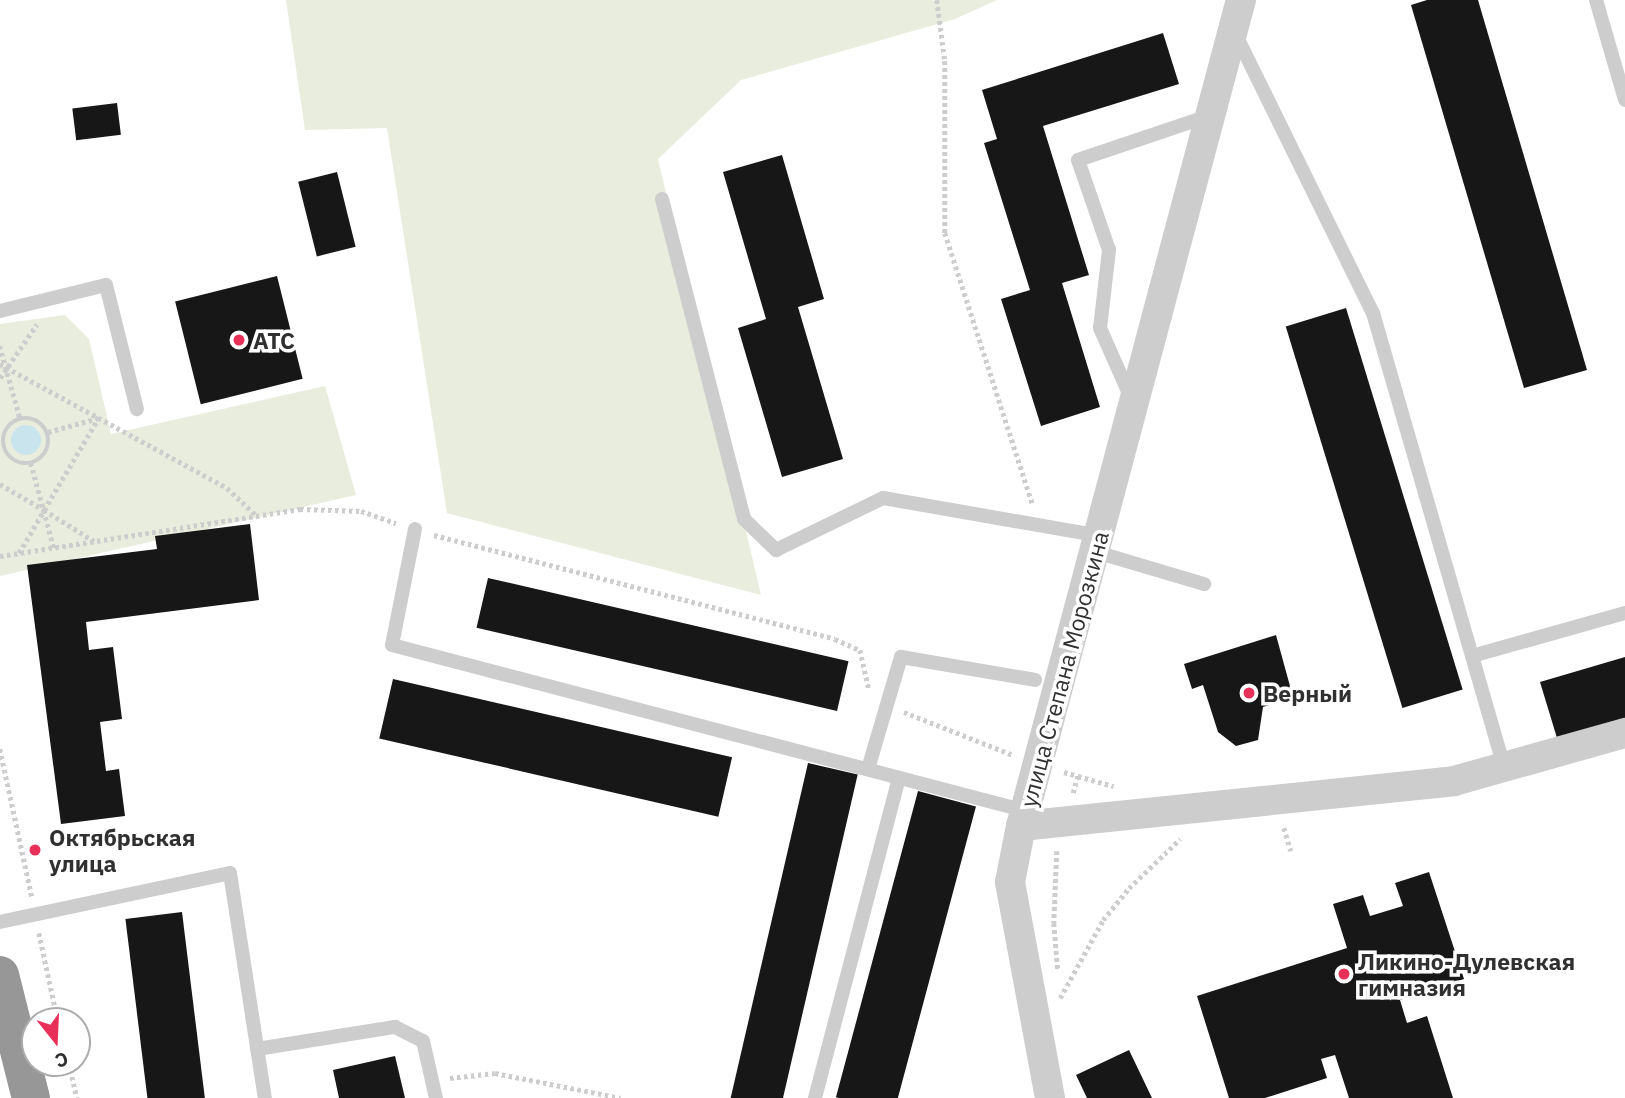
<!DOCTYPE html>
<html>
<head>
<meta charset="utf-8">
<style>
	body { margin:0 }
	#map { position:relative; width:1625px; height:1098px; overflow:hidden; background:#fff; font-family:"IBM Plex Sans",sans-serif }
	div>[style] { position:absolute }
	.green>* { inset:0; background:#e8eddd }
	.water>* { inset:0; background:#cae4ed }
	.round { border-radius:50% }
	.building>* { inset:0; background:#171717; transform-origin:0 0 }
	.path>* { height:4.5px; margin-top:-2.25px; transform-origin:0; background:repeating-linear-gradient(90deg,#cdcdcd 0 3.5px,transparent 0 7px) }
	.path>.ring { margin:-2.25px; padding:0; box-sizing:content-box; background:none; border:4.5px solid #cdcdcd; border-radius:50% }
	.lane>* { height:14px; margin:-7px; padding:0 7px; transform-origin:7px; border-radius:7px; background:#cdcdcd }
	.street>* { height:30px; margin:-15px; padding:0 15px; transform-origin:15px; border-radius:15px; background:#cdcdcd }
	.highway>* { height:38px; margin:-19px; padding:0 19px; transform-origin:19px; border-radius:19px; background:#979797 }
	.dots>* { width:19px; height:19px; translate:-50% -50%; box-sizing:border-box; border:4px solid #fff; border-radius:50% }
	span { translate:-50% -50%; white-space:nowrap; text-align:center; line-height:1.15; -webkit-text-stroke:7px #fff; paint-order:stroke }
	.poi-label { font-size:23px; color:#303030; font-weight:700 }
	.left { translate:0 -50%; text-align:left }
	.street-label { font-size:23px; color:#303030 }
	.north { position:absolute; left:21px; top:1007px; width:70px; height:70px; box-sizing:border-box; background:#fff; border:2px solid #acacac; border-radius:50%; rotate:162deg; font-size:19px; font-weight:700; line-height:28px; text-align:center; color:#303030 }
	.north::after { content:''; display:block; margin:auto; width:24px; height:32px; background:#e83059; clip-path:polygon(50% 0,100% 100%,50% 72%,0 100%) }
</style>
</head>
<body>
<div id="map">
	<div class="green">
		<div style="clip-path:polygon(286px 0,997px 0,955px 19px,741px 80px,658px 159px,761px 595px,447px 513px,387px 128px,305px 130px)"></div>
		<div style="clip-path:polygon(65px 315px,89px 339px,111px 434px,325px 386px,356px 495px,0 576px,0 324px)"></div>
	</div>
	<div class="water">
		<div class="round" style="left:11px;top:425px;width:30px;height:30px"></div>
	</div>
	<div class="building">
		<div style="clip-path:polygon(1427px 0,1478px 0,1587px 370px,1524px 388px,1411px 5px)"></div>
		<div style="clip-path:polygon(1163px 33px,1179px 84px,1043px 126px,1089px 275px,1062px 283px,1100px 407px,1041px 426px,1001px 299px,1030px 290px,984px 143px,997px 139px,982px 90px)"></div>
		<div style="left:117px;top:103px;width:32px;height:45px;rotate:83deg"></div>
		<div style="clip-path:polygon(782px 155px,824px 299px,798px 307px,843px 459px,782px 477px,738px 328px,766px 319px,723px 172px)"></div>
		<div style="left:337px;top:172px;width:77px;height:40px;rotate:76deg"></div>
		<div style="left:277px;top:276px;width:106px;height:105px;rotate:76deg"></div>
		<div style="left:1346px;top:308px;width:399px;height:63px;rotate:73deg"></div>
		<div style="clip-path:polygon(250px 524px,259px 600px,86px 622px,89px 650px,113px 647px,122px 719px,100px 722px,106px 771px,119px 769px,125px 816px,61px 824px,27px 565px,157px 549px,155px 536px)"></div>
		<div style="left:488px;top:578px;width:370px;height:51px;rotate:13deg"></div>
		<div style="clip-path:polygon(1276px 635px,1293px 697px,1263px 707px,1258px 740px,1236px 746px,1218px 732px,1203px 685px,1192px 689px,1184px 664px)"></div>
		<div style="clip-path:polygon(1625px 657px,1625px 718px,1557px 738px,1540px 682px)"></div>
		<div style="left:393px;top:679px;width:348px;height:61px;rotate:13deg"></div>
		<div style="left:808px;top:763px;width:51px;height:345px;rotate:13deg"></div>
		<div style="left:918px;top:791px;width:60px;height:317px;rotate:15deg"></div>
		<div style="clip-path:polygon(1429px 872px,1464px 979px,1400px 1000px,1407px 1023px,1427px 1016px,1453px 1098px,1349px 1098px,1335px 1055px,1321px 1059px,1327px 1078px,1265px 1098px,1229px 1098px,1197px 996px,1347px 948px,1333px 904px,1363px 895px,1370px 916px,1403px 906px,1395px 883px)"></div>
		<div style="left:182px;top:912px;width:188px;height:57px;rotate:83deg"></div>
		<div style="clip-path:polygon(1129px 1050px,1152px 1098px,1087px 1098px,1076px 1075px)"></div>
		<div style="clip-path:polygon(395px 1056px,405px 1098px,339px 1098px,333px 1070px)"></div>
	</div>
	<div class="path">
		<div style="left:937px;top:0;width:62px;rotate:82.5deg"></div>
		<div style="left:945px;top:61px;width:172px;rotate:90deg"></div>
		<div style="left:945px;top:233px;width:284px;rotate:72.1deg"></div>
		<div style="left:0;top:346px;width:75px;rotate:74.5deg"></div>
		<div style="left:0;top:364px;width:259px;rotate:28.6deg"></div>
		<div style="left:227px;top:488px;width:41px;rotate:43deg"></div>
		<div style="left:0;top:378px;width:65px;rotate:-55.6deg"></div>
		<div class="ring" style="left:3px;top:418px;width:41.5px;height:41.5px"></div>
		<div style="left:48px;top:432px;width:52px;rotate:-15.6deg"></div>
		<div style="left:31px;top:463px;width:88px;rotate:74.9deg"></div>
		<div style="left:0;top:484px;width:51px;rotate:30.6deg"></div>
		<div style="left:44px;top:510px;width:108px;rotate:-59.4deg"></div>
		<div style="left:434px;top:535px;width:414px;rotate:14.5deg"></div>
		<div style="left:835px;top:639px;width:27px;rotate:24deg"></div>
		<div style="left:860px;top:650px;width:40px;rotate:77deg"></div>
		<div style="left:19px;top:553px;width:50px;rotate:-59.8deg"></div>
		<div style="left:44px;top:510px;width:59px;rotate:31.8deg"></div>
		<div style="left:0;top:556px;width:304px;rotate:-8.9deg"></div>
		<div style="left:300px;top:509px;width:61px;rotate:1.9deg"></div>
		<div style="left:361px;top:511px;width:37px;rotate:19deg"></div>
		<div style="left:904px;top:712px;width:117px;rotate:21.5deg"></div>
		<div style="left:0;top:749px;width:151px;rotate:77.8deg"></div>
		<div style="left:1064px;top:772px;width:15px;rotate:16deg"></div>
		<div style="left:1078px;top:776px;width:20px;rotate:105deg"></div>
		<div style="left:1078px;top:776px;width:37px;rotate:16deg"></div>
		<div style="left:1284px;top:828px;width:24px;rotate:73deg"></div>
		<div style="left:1057px;top:851px;width:72px;rotate:92.4deg"></div>
		<div style="left:1054px;top:923px;width:48px;rotate:85.2deg"></div>
		<div style="left:39px;top:933px;width:90px;rotate:77.8deg"></div>
		<div style="left:1060px;top:998px;width:89px;rotate:-61.1deg"></div>
		<div style="left:1103px;top:920px;width:41px;rotate:-50.9deg"></div>
		<div style="left:1129px;top:888px;width:71px;rotate:-43.9deg"></div>
		<div style="left:69px;top:1063px;width:36px;rotate:77deg"></div>
		<div style="left:450px;top:1078px;width:45px;rotate:-6.3deg"></div>
		<div style="left:495px;top:1073px;width:128px;rotate:11.2deg"></div>
	</div>
	<div class="lane">
		<div style="left:1596px;top:0;width:104px;rotate:73.8deg"></div>
		<div style="left:1235px;top:33px;width:312px;rotate:63.8deg"></div>
		<div style="left:1373px;top:313px;width:473px;rotate:73.9deg"></div>
		<div style="left:662px;top:199px;width:330px;rotate:75.6deg"></div>
		<div style="left:744px;top:519px;width:45px;rotate:44.1deg"></div>
		<div style="left:776px;top:550px;width:119px;rotate:-25.9deg"></div>
		<div style="left:883px;top:498px;width:220px;rotate:9.9deg"></div>
		<div style="left:0;top:311px;width:109px;rotate:-13.8deg"></div>
		<div style="left:106px;top:285px;width:128px;rotate:76deg"></div>
		<div style="left:1131px;top:398px;width:77px;rotate:-113.9deg"></div>
		<div style="left:1100px;top:328px;width:79px;rotate:-83.4deg"></div>
		<div style="left:1109px;top:250px;width:95px;rotate:-109deg"></div>
		<div style="left:1078px;top:160px;width:138px;rotate:-18.6deg"></div>
		<div style="left:415px;top:529px;width:118px;rotate:101.2deg"></div>
		<div style="left:392px;top:645px;width:655px;rotate:14.67deg"></div>
		<div style="left:1096px;top:552px;width:113px;rotate:16.5deg"></div>
		<div style="left:1472px;top:656px;width:159px;rotate:-15.7deg"></div>
		<div style="left:868px;top:769px;width:117px;rotate:-73.6deg"></div>
		<div style="left:901px;top:657px;width:136px;rotate:9.7deg"></div>
		<div style="left:0;top:922px;width:235px;rotate:-12deg"></div>
		<div style="left:230px;top:873px;width:228px;rotate:81.2deg"></div>
		<div style="left:257px;top:1049px;width:140px;rotate:-9.1deg"></div>
		<div style="left:395px;top:1027px;width:31px;rotate:27deg"></div>
		<div style="left:423px;top:1041px;width:58px;rotate:77.2deg"></div>
		<div style="left:815px;top:1098px;width:331px;rotate:-75.3deg"></div>
	</div>
	<div class="street">
		<div style="left:1021px;top:826px;width:435px;rotate:-5.9deg"></div>
		<div style="left:1454px;top:781px;width:178px;rotate:-15.7deg"></div>
		<div style="left:1050px;top:1098px;width:220px;rotate:-100.5deg"></div>
		<div style="left:1010px;top:882px;width:57px;rotate:-78.9deg"></div>
		<div style="left:1021px;top:826px;width:855px;rotate:-75.09deg"></div>
	</div>
	<div class="highway">
		<div style="left:0;top:975px;width:127px;rotate:75.9deg"></div>
	</div>
	<div class="dots">
		<div style="left:239px;top:340px;background:#e83059"></div>
		<div style="left:1249px;top:693px;background:#e83059"></div>
		<div style="left:35px;top:850px;background:#e83059"></div>
		<div style="left:1344px;top:974px;background:#e83059"></div>
	</div>
	<div class="poi-label">
		<span class="left" style="left:253px;top:340px">АТС</span>
		<span class="left" style="left:1263px;top:693px">Верный</span>
		<span class="left" style="left:49px;top:850px">Октябрьская<br>улица</span>
		<span class="left" style="left:1358px;top:974px">Ликино-Дулевская<br>гимназия</span>
	</div>
	<div class="street-label">
		<span style="left:1064px;top:669px;rotate:-75deg">улица Степана Морозкина</span>
	</div>
	<div class="north">С</div>
</div>
</body>
</html>
